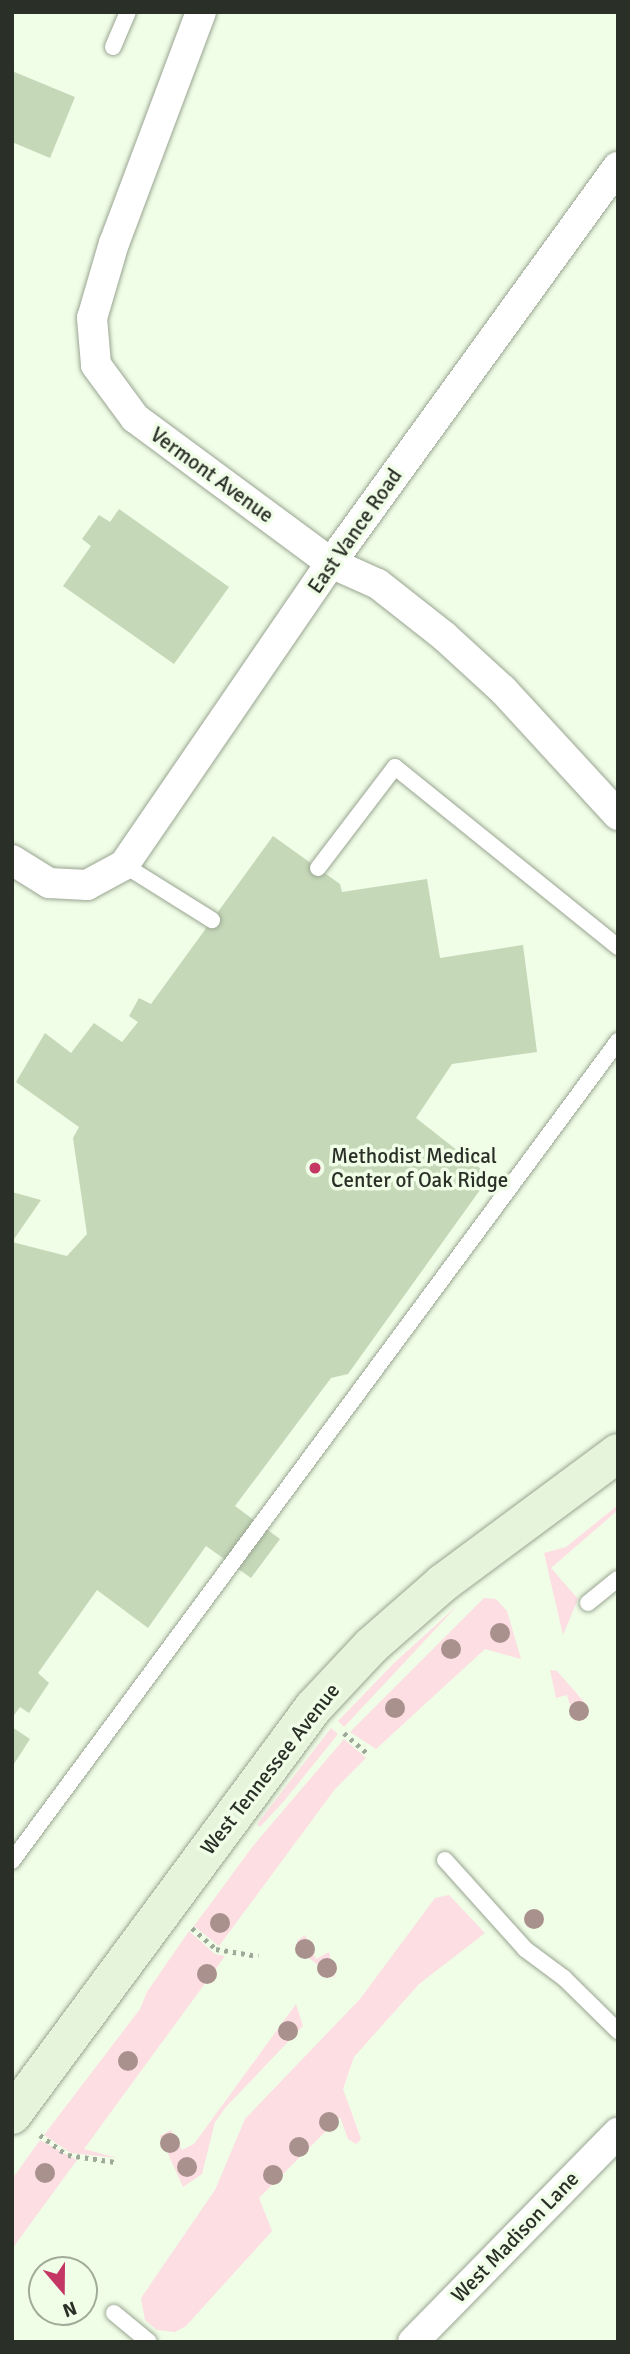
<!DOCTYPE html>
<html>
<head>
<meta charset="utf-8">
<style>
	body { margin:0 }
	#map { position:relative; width:630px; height:2354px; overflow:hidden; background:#f0fde7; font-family:Signika,sans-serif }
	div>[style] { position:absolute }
	.green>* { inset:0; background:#fddee3 }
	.building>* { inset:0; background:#c5d8b8 }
	.path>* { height:4.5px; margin-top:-2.25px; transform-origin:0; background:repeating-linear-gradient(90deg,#9fa999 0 3.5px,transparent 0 8.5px) }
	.roads { filter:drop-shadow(0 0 2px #99a591) drop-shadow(0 0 2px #99a591) }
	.lane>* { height:16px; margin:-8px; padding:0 8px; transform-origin:8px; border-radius:8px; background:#fff }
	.street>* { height:30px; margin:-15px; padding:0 15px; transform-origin:15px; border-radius:15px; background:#fff }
	.secondary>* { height:38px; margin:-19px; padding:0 19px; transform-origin:19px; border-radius:19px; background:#e6f4dc }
	.trees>* { width:20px; height:20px; margin:-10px; border-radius:50%; background:#a9918e }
	.dots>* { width:19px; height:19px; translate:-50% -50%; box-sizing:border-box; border:4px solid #f0fde7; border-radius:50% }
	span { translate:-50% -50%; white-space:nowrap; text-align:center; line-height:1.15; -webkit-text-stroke:7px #f0fde7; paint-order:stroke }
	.street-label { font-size:21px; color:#2a2f27 }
	.poi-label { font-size:21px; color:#2a2f27 }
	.left { translate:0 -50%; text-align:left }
	.frame { position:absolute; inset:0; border:14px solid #2a2f27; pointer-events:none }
	.north { position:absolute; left:28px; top:2256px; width:70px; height:70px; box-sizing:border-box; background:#f0fde7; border:2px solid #a1ab9a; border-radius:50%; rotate:160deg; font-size:19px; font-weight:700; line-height:28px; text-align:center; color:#2a2f27 }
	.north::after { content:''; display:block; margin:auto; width:24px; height:32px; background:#c43664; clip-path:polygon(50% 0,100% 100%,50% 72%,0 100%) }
</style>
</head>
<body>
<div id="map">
	<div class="green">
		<div style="clip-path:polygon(618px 1505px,618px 1510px,551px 1568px,578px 1599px,563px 1635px,544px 1553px,566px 1547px)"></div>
		<div style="clip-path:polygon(484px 1598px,496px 1599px,507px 1611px,521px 1659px,485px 1649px,376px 1749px,350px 1732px)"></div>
		<div style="clip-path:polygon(458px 1605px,344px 1727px,338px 1721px,394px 1663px)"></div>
		<div style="clip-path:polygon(550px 1670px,557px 1671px,585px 1703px,584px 1718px,574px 1719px,567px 1695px,556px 1698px)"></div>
		<div style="clip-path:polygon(331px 1728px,338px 1734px,284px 1801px,260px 1827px,257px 1824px)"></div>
		<div style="clip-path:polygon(344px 1739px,366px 1758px,335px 1789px,219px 1946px,194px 1926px,253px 1846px)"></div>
		<div style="clip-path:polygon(449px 1895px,485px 1933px,419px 1984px,354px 2057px,343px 2089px,361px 2139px,356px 2144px,348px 2139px,340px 2117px,259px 2198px,272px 2231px,186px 2326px,175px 2332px,157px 2330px,145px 2320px,141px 2298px,215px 2190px,245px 2119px,360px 1999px,435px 1898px)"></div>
		<div style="clip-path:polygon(189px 1931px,215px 1954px,225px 1956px,84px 2149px,117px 2158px,71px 2153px,44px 2135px,140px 2009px,147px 1992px)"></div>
		<div style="clip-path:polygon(305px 1935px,316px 1959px,329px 1952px,335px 1978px,297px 1949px,297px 1941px)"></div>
		<div style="clip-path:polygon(296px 2004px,303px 2026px,225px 2108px,215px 2122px,202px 2174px,183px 2187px,160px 2136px,171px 2130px,182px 2150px,194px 2144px)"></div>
		<div style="clip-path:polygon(40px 2140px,77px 2160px,12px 2249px,12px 2179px)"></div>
	</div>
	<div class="building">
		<div style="clip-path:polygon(12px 71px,75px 97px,50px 158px,12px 142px)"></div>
		<div style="clip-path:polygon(119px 509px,229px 587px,174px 664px,63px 586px,91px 546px,82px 539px,99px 515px,110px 522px)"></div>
		<div style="clip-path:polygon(273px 836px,340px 884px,342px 892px,427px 879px,440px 958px,523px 945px,537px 1052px,452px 1064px,416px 1118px,490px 1176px,348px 1374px,331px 1378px,235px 1506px,280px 1539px,251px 1578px,206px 1546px,148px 1628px,97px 1590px,38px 1673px,49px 1683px,29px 1713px,20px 1707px,12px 1718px,12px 1192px,41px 1200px,12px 1242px,67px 1256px,87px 1234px,73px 1138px,79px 1127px,16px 1082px,45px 1033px,71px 1053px,94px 1023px,122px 1042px,138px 1022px,129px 1016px,139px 998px,151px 1004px)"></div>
		<div style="clip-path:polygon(12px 1727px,30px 1739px,12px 1767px)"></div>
	</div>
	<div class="path">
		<div style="left:344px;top:1733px;width:33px;rotate:41deg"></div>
		<div style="left:192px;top:1928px;width:32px;rotate:41deg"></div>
		<div style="left:216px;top:1949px;width:43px;rotate:9.5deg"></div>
		<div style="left:40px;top:2135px;width:34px;rotate:36deg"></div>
		<div style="left:68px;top:2155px;width:48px;rotate:8.5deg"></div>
	</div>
	<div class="roads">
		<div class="lane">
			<div style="left:113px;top:47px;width:38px;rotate:-67deg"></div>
			<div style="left:124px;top:865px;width:104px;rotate:32deg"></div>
			<div style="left:318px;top:868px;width:127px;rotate:-52.7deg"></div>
			<div style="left:395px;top:767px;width:287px;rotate:38.9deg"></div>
			<div style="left:588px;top:1603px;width:38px;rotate:-39deg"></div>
			<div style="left:445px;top:1860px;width:120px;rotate:48deg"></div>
			<div style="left:525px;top:1949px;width:49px;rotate:36.6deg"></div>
			<div style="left:564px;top:1978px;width:76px;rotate:44.5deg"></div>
			<div style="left:12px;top:1861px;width:1020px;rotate:-53.53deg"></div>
			<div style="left:114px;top:2313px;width:45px;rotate:39.6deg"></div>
		</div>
		<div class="street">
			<div style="left:201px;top:12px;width:247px;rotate:110.6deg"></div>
			<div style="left:114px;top:243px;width:78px;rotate:106.3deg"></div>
			<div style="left:92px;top:318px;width:47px;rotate:85.1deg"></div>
			<div style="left:96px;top:365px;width:66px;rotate:53.7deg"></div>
			<div style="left:135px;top:418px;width:244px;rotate:36.5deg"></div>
			<div style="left:331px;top:563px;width:51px;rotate:24.1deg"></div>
			<div style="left:378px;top:584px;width:84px;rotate:38.2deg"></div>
			<div style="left:444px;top:636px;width:80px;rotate:42.5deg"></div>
			<div style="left:503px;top:690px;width:170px;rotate:47.4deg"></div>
			<div style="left:12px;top:860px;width:44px;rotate:31.9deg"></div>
			<div style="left:49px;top:883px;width:38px;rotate:3deg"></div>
			<div style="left:87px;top:885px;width:42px;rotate:-28.4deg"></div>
			<div style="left:124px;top:865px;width:366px;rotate:-55.6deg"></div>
			<div style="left:331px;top:563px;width:489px;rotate:-54.1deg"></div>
			<div style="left:413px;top:2342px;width:293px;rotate:-45.6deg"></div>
		</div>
		<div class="secondary">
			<div style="left:12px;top:2115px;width:506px;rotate:-53.51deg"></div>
			<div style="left:313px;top:1708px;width:85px;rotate:-46.9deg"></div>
			<div style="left:371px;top:1646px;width:96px;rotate:-41.2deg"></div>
			<div style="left:443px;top:1583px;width:218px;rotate:-36.6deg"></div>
		</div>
	</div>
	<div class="trees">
		<div style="left:500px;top:1633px"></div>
		<div style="left:451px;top:1649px"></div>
		<div style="left:395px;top:1708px"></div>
		<div style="left:579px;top:1711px"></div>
		<div style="left:534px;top:1919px"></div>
		<div style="left:220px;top:1923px"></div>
		<div style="left:305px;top:1949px"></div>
		<div style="left:327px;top:1968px"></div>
		<div style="left:207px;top:1974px"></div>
		<div style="left:288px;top:2031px"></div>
		<div style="left:128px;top:2061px"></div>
		<div style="left:329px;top:2122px"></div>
		<div style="left:170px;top:2143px"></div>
		<div style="left:299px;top:2147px"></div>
		<div style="left:187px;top:2167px"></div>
		<div style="left:45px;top:2173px"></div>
		<div style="left:273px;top:2175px"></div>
	</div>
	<div class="dots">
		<div style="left:315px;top:1168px;background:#c43664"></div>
	</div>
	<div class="street-label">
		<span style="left:212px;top:475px;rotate:36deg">Vermont Avenue</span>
		<span style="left:355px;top:531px;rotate:-55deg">East Vance Road</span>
		<span style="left:270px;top:1769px;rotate:-52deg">West Tennessee Avenue</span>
		<span style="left:515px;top:2237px;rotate:-46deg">West Madison Lane</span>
	</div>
	<div class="poi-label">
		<span class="left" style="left:331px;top:1168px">Methodist Medical<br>Center of Oak Ridge</span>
	</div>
	<div class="frame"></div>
	<div class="north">N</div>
</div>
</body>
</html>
